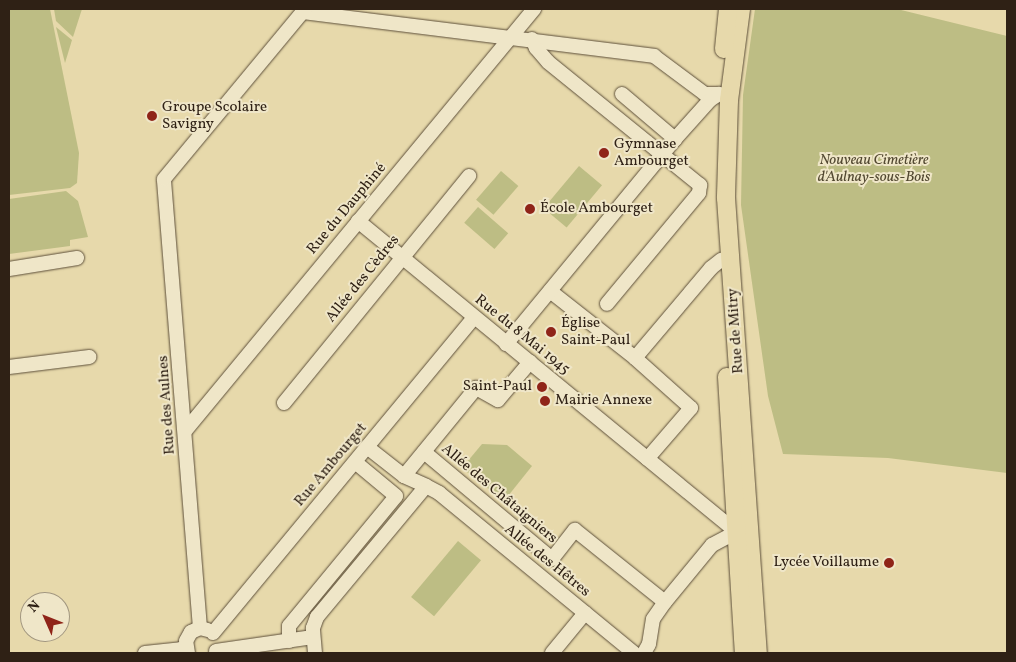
<!DOCTYPE html>
<html>
<head>
<meta charset="utf-8">
<style>
	body { margin:0 }
	#map { position:relative; width:1016px; height:662px; overflow:hidden; background:#e7d9ab; font-family:Vollkorn,serif }
	div>[style] { position:absolute }
	.green>* { inset:0; background:#bdbd84; transform-origin:0 0 }
	.roads { filter:drop-shadow(0 0 1px #5d4f3a) drop-shadow(0 0 1px #5d4f3a) }
	.minor>* { height:14px; margin:-7px; padding:0 7px; transform-origin:7px; border-radius:7px; background:#efe6c8 }
	.major>* { height:18px; margin:-9px; padding:0 9px; transform-origin:9px; border-radius:9px; background:#e7d9ab }
	.dots>* { width:14px; height:14px; translate:-50% -50%; box-sizing:border-box; border:2px solid #efe6c8; border-radius:50% }
	span { translate:-50% -50%; white-space:nowrap; text-align:center; line-height:1.15; -webkit-text-stroke:4px #efe6c8; paint-order:stroke }
	.poi-label { font-size:15px; color:#2f2115 }
	.left { translate:0 -50%; text-align:left }
	.right { translate:-100% -50%; text-align:right }
	.park-label { font-size:15px; color:#524831; font-style:italic }
	.street-label { font-size:15px; color:#2f2115 }
	.frame { position:absolute; inset:0; border:10px solid #2f2115; pointer-events:none }
	.north { position:absolute; left:20px; top:592px; width:50px; height:50px; box-sizing:border-box; background:#efe6c8; border:1px solid #a29780; border-radius:50%; rotate:314deg; font-size:14px; font-weight:700; line-height:20px; text-align:center; color:#2f2115 }
	.north::after { content:''; display:block; margin:auto; width:18px; height:22px; background:#8f2418; clip-path:polygon(50% 0,100% 100%,50% 72%,0 100%) }
</style>
</head>
<body>
<div id="map">
	<div class="green">
		<div style="clip-path:polygon(9px 9px,50px 9px,79px 153px,77px 183px,70px 188px,9px 195px)"></div>
		<div style="clip-path:polygon(54px 9px,82px 9px,73px 37px,56px 21px)"></div>
		<div style="clip-path:polygon(755px 9px,897px 9px,1007px 36px,1007px 473px,888px 458px,783px 454px,768px 396px,741px 205px,743px 95px)"></div>
		<div style="clip-path:polygon(56px 27px,72px 40px,65px 63px)"></div>
		<div style="left:579px;top:166px;width:30px;height:55px;rotate:40deg"></div>
		<div style="left:501px;top:171px;width:23px;height:38px;rotate:41deg"></div>
		<div style="clip-path:polygon(66px 191px,78px 201px,88px 237px,70px 240px,70px 246px,9px 254px,9px 199px)"></div>
		<div style="left:478px;top:207px;width:40px;height:21px;rotate:41deg"></div>
		<div style="clip-path:polygon(482px 444px,507px 445px,532px 466px,504px 501px,462px 468px)"></div>
		<div style="left:458px;top:541px;width:30px;height:73px;rotate:40deg"></div>
	</div>
	<div class="roads">
		<div class="minor">
			<div style="left:302px;top:12px;width:355px;rotate:7.1deg"></div>
			<div style="left:654px;top:56px;width:64px;rotate:36.7deg"></div>
			<div style="left:705px;top:94px;width:14px"></div>
			<div style="left:532px;top:39px;width:10px;rotate:66deg"></div>
			<div style="left:536px;top:48px;width:18px;rotate:49deg"></div>
			<div style="left:548px;top:62px;width:196px;rotate:39deg"></div>
			<div style="left:700px;top:185px;width:8px;rotate:97deg"></div>
			<div style="left:699px;top:193px;width:144px;rotate:129.7deg"></div>
			<div style="left:622px;top:94px;width:70px;rotate:40.3deg"></div>
			<div style="left:358px;top:221px;width:489px;rotate:39.4deg"></div>
			<div style="left:9px;top:269px;width:69px;rotate:-9.2deg"></div>
			<div style="left:550px;top:291px;width:108px;rotate:38.2deg"></div>
			<div style="left:635px;top:358px;width:75px;rotate:41.8deg"></div>
			<div style="left:691px;top:408px;width:67px;rotate:130.8deg"></div>
			<div style="left:506px;top:344px;width:266px;rotate:-50.5deg"></div>
			<div style="left:675px;top:139px;width:52px;rotate:-48.1deg"></div>
			<div style="left:710px;top:100px;width:11px;rotate:-34deg"></div>
			<div style="left:635px;top:358px;width:118px;rotate:-49.8deg"></div>
			<div style="left:711px;top:268px;width:13px;rotate:-39deg"></div>
			<div style="left:9px;top:367px;width:81px;rotate:-7.1deg"></div>
			<div style="left:284px;top:403px;width:293px;rotate:-50.8deg"></div>
			<div style="left:185px;top:431px;width:548px;rotate:-50.41deg"></div>
			<div style="left:367px;top:447px;width:47px;rotate:38.1deg"></div>
			<div style="left:404px;top:476px;width:24px;rotate:24deg"></div>
			<div style="left:424px;top:452px;width:167px;rotate:39.9deg"></div>
			<div style="left:552px;top:559px;width:37px;rotate:-52deg"></div>
			<div style="left:575px;top:530px;width:115px;rotate:38.7deg"></div>
			<div style="left:404px;top:476px;width:114px;rotate:-50.7deg"></div>
			<div style="left:476px;top:388px;width:25px;rotate:29deg"></div>
			<div style="left:498px;top:400px;width:50px;rotate:-49.9deg"></div>
			<div style="left:200px;top:628px;width:450px;rotate:-94.6deg"></div>
			<div style="left:164px;top:179px;width:221px;rotate:-50.3deg"></div>
			<div style="left:213px;top:633px;width:409px;rotate:-50.4deg"></div>
			<div style="left:289px;top:641px;width:15px;rotate:-90deg"></div>
			<div style="left:289px;top:626px;width:168px;rotate:-50.5deg"></div>
			<div style="left:396px;top:496px;width:53px;rotate:-140.3deg"></div>
			<div style="left:216px;top:651px;width:98px;rotate:-8.2deg"></div>
			<div style="left:145px;top:653px;width:36px;rotate:-6deg"></div>
			<div style="left:181px;top:649px;width:6px;rotate:18deg"></div>
			<div style="left:188px;top:653px;width:12px;rotate:-99deg"></div>
			<div style="left:186px;top:641px;width:10px;rotate:-61deg"></div>
			<div style="left:191px;top:632px;width:10px;rotate:-24deg"></div>
			<div style="left:200px;top:628px;width:8px;rotate:14deg"></div>
			<div style="left:315px;top:653px;width:25px;rotate:-95deg"></div>
			<div style="left:313px;top:628px;width:12px;rotate:-70deg"></div>
			<div style="left:317px;top:617px;width:170px;rotate:-50.2deg"></div>
			<div style="left:426px;top:486px;width:15px;rotate:28deg"></div>
			<div style="left:439px;top:493px;width:252px;rotate:39.4deg"></div>
			<div style="left:552px;top:653px;width:52px;rotate:-50.5deg"></div>
			<div style="left:644px;top:653px;width:10px;rotate:-61deg"></div>
			<div style="left:649px;top:644px;width:25px;rotate:-81deg"></div>
			<div style="left:653px;top:619px;width:21px;rotate:-55deg"></div>
			<div style="left:665px;top:602px;width:74px;rotate:-50.5deg"></div>
			<div style="left:712px;top:545px;width:36px;rotate:-28deg"></div>
		</div>
		<div class="major">
			<div style="left:741px;top:9px;width:92px;rotate:97.5deg"></div>
			<div style="left:729px;top:100px;width:98px;rotate:91.8deg"></div>
			<div style="left:726px;top:198px;width:456px;rotate:86deg"></div>
			<div style="left:724px;top:49px;width:40px;rotate:-84.3deg"></div>
			<div style="left:727px;top:377px;width:277px;rotate:86.5deg"></div>
		</div>
	</div>
	<div class="dots">
		<div style="left:152px;top:116px;background:#8f2418"></div>
		<div style="left:604px;top:153px;background:#8f2418"></div>
		<div style="left:530px;top:209px;background:#8f2418"></div>
		<div style="left:551px;top:332px;background:#8f2418"></div>
		<div style="left:542px;top:387px;background:#8f2418"></div>
		<div style="left:545px;top:401px;background:#8f2418"></div>
		<div style="left:889px;top:563px;background:#8f2418"></div>
	</div>
	<div class="poi-label">
		<span class="left" style="left:162px;top:116px">Groupe Scolaire<br>Savigny</span>
		<span class="left" style="left:614px;top:153px">Gymnase<br>Ambourget</span>
		<span class="left" style="left:540px;top:209px">École Ambourget</span>
		<span class="left" style="left:561px;top:332px">Église<br>Saint-Paul</span>
		<span class="right" style="left:532px;top:387px">Saint-Paul</span>
		<span class="left" style="left:555px;top:401px">Mairie Annexe</span>
		<span class="right" style="left:879px;top:563px">Lycée Voillaume</span>
	</div>
	<div class="park-label">
		<span style="left:874px;top:169px">Nouveau Cimetière<br>d'Aulnay-sous-Bois</span>
	</div>
	<div class="street-label">
		<span style="left:347px;top:209px;rotate:-50deg">Rue du Dauphiné</span>
		<span style="left:363px;top:279px;rotate:-51deg">Allée des Cèdres</span>
		<span style="left:736px;top:331px;rotate:-94deg">Rue de Mitry</span>
		<span style="left:522px;top:335px;rotate:39deg">Rue du 8 Mai 1945</span>
		<span style="left:167px;top:405px;rotate:-94deg">Rue des Aulnes</span>
		<span style="left:331px;top:465px;rotate:-50deg">Rue Ambourget</span>
		<span style="left:499px;top:494px;rotate:40deg">Allée des Châtaigniers</span>
		<span style="left:547px;top:561px;rotate:39deg">Allée des Hêtres</span>
	</div>
	<div class="frame"></div>
	<div class="north">N</div>
</div>
</body>
</html>
